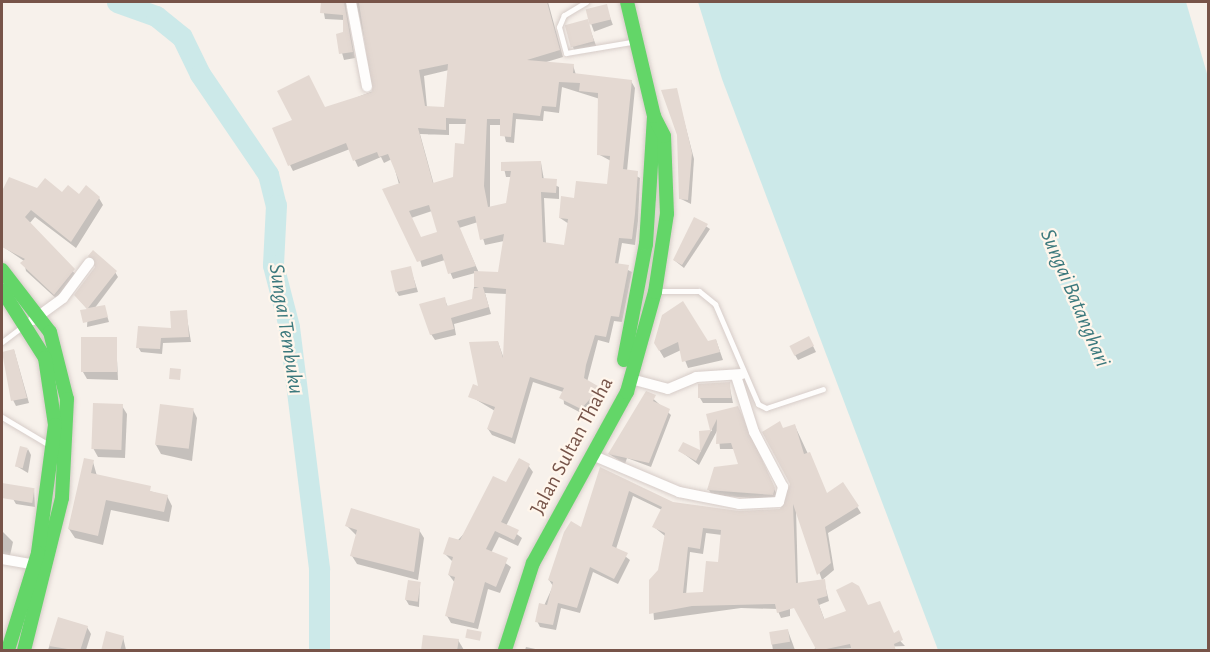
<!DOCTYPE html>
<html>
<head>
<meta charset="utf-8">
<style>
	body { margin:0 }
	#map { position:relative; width:1210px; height:652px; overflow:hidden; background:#f7f1eb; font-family:"Alegreya Sans",sans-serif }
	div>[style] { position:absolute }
	.water>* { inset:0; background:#cce9e9 }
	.shadow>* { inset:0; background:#0003; transform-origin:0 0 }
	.river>* { height:21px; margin:-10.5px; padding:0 10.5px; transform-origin:10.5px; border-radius:10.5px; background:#cce9e9 }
	.building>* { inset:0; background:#e4d9d2; transform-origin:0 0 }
	.roads { filter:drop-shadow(0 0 2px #d6ccc8) drop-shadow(0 0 2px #d6ccc8) }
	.lane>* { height:5px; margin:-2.5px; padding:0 2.5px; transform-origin:2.5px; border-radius:2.5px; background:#fefdfc }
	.street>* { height:10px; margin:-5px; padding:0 5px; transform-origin:5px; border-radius:5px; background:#fefdfc }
	.fast>* { height:14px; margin:-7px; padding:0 7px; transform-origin:7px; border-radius:7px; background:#63d668 }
	span { translate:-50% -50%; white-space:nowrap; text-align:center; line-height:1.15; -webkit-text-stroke:4.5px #fff6ec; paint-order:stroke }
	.street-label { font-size:21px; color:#775449 }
	.water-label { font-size:22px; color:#3c797d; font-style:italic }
	.frame { position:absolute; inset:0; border:3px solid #775449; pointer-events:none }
</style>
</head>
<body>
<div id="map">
	<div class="water">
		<div style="clip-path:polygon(698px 2px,1186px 2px,1208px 77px,1208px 650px,938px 650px,722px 79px)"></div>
	</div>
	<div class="shadow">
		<div style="clip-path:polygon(322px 2px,353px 2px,346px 7px,355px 58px,344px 60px,337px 35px,344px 34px,344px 20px,325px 19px)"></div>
		<div style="clip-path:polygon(evenodd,356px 2px,548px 2px,563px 57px,543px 63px,573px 65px,576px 75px,631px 81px,635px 88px,627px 171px,640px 178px,638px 221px,635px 245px,622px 243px,618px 265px,632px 272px,622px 322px,614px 321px,609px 343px,598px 340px,587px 382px,603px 391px,585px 415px,564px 404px,563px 392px,533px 382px,515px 444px,492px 435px,488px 429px,495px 411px,470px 396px,480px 389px,498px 342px,504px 359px,507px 294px,485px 293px,491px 314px,454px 324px,456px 335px,435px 340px,431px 334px,444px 298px,448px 307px,473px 300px,475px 273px,453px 279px,445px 260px,422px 267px,392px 159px,384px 163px,381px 157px,358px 167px,350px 149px,293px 171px,290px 165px,274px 129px,376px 90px,356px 2px,449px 70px,446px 108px,427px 107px,424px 76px,449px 70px,356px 2px,562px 87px,600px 99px,598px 154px,611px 161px,608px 186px,576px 199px,560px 218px,569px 224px,566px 247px,546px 244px,544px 198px,559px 199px,559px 187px,544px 180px,541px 163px,503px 164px,506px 177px,513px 177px,507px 204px,490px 208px,490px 125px,502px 125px,506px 142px,514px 143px,516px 119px,543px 121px,544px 111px,559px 113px,562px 87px,356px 2px,449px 124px,467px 124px,465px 145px,455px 178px,434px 185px,420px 134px,449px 135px,449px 124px,356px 2px,432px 211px,439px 233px,421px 239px,411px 218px,432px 211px,356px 2px,478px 222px,485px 245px,504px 241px,499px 274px,479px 273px,459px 228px,478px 222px)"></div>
		<div style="left:606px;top:6px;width:20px;height:20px;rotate:70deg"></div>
		<div style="left:587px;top:21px;width:27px;height:22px;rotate:70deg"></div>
		<div style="clip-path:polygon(676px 90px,694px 159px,691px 204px,681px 199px)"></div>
		<div style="clip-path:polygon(10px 179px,38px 190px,99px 198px,103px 205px,76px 248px,35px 217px,29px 224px,78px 277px,59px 301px,26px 271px,24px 261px,2px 246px,2px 194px)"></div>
		<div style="clip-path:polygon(695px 219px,710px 229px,684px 268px,674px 260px)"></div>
		<div style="clip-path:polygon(410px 267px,418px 292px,399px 296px,396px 291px)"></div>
		<div style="clip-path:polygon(115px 272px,118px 277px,94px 309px,104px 306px,109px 322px,87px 327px,88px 310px,76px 296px)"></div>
		<div style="clip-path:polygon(186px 312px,191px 342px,163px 343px,162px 354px,141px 352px,138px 347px,173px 330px)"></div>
		<div style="clip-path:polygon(663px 316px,707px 343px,716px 340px,723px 360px,688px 368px,681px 350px,664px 358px,655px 343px)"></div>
		<div style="clip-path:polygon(809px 338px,816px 352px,798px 360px,795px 355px)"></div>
		<div style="clip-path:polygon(116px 339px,118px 380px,87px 379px,83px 372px)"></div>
		<div style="clip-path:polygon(14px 350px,29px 403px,16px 406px,13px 400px)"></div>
		<div style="clip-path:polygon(729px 384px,733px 403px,703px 403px,700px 398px)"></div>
		<div style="clip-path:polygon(603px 392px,606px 396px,600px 406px,596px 404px)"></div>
		<div style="clip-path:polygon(647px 393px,671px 415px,651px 467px,627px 458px,625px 464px,609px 454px)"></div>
		<div style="clip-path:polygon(122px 406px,127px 414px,125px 458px,98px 457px,93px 448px)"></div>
		<div style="clip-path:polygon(193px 410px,197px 418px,192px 461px,161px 454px,156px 445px)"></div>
		<div style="clip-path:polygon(740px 414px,777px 495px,776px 500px,712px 495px,709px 490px,740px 465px,734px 449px,720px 449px,718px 429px,699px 465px,680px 451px,684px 444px,701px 452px,701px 432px,712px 431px,708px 415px)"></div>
		<div style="clip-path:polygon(evenodd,795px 426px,827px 495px,843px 484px,861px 513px,828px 533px,834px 570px,822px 580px,796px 509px,798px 584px,824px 581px,829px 601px,819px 605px,825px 621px,868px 607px,905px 646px,812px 650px,818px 647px,790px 590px,790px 616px,781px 618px,777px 609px,741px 608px,654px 620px,651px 580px,659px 571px,665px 536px,654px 527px,662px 510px,633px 496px,616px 549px,630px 560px,618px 584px,593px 572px,580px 613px,561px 608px,556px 630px,540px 627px,537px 621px,553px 586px,549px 580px,582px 529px,601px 469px,673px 504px,739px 513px,781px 511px,792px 484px,783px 430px,795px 426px,706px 533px,722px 535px,720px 564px,705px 593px,686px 595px,690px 552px,703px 554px,706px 533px)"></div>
		<div style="clip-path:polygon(28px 449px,31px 455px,28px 473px,18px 467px)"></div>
		<div style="clip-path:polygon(93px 462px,97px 476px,167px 496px,172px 506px,169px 522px,111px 510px,103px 545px,75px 538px,69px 529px)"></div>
		<div style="clip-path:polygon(528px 465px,533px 472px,506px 526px,522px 538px,518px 546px,499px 537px,491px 553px,511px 567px,500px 593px,488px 589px,478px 629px,451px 623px,447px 616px,455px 583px,449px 575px,453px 562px,445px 554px)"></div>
		<div style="clip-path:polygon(34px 489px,35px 507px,16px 504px,13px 499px)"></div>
		<div style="clip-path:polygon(347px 526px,419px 530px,424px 538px,418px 580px,357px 564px,352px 556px,357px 536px)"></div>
		<div style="clip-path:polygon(2px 531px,13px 542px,9px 560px,2px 558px)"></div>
		<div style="clip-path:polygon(420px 584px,419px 607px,409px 605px,406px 600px)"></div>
		<div style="clip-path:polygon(59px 619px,87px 627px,91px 634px,86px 650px,48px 650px)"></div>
		<div style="clip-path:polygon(788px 631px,795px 650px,773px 650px,770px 633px)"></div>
		<div style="clip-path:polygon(123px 637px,126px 650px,102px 650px)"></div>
		<div style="clip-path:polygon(458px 640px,464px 650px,423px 650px)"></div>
		<div style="clip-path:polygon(526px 647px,540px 650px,525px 650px)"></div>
	</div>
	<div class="river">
		<div style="left:117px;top:2px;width:41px;rotate:19.7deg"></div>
		<div style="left:156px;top:16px;width:33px;rotate:39deg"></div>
		<div style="left:182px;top:37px;width:41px;rotate:64.1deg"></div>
		<div style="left:200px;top:74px;width:121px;rotate:55.8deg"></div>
		<div style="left:268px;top:174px;width:32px;rotate:76deg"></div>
		<div style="left:276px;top:205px;width:60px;rotate:92.9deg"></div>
		<div style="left:273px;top:265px;width:64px;rotate:75.5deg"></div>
		<div style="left:289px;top:327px;width:244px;rotate:82.9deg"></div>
		<div style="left:319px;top:569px;width:81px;rotate:90deg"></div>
	</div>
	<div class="building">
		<div style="clip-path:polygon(321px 2px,344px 2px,353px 52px,339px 54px,336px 34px,343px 32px,343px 15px,320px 13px)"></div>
		<div style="clip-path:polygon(evenodd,547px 2px,560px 50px,527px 60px,574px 64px,573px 73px,632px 80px,623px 169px,638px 171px,635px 214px,632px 239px,619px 238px,615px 263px,629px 265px,619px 317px,611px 316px,606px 337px,595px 335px,586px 365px,584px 378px,603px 389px,596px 401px,591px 398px,581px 409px,559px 398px,564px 388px,530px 377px,512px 438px,487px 429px,495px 407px,468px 397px,473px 384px,478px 386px,469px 342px,498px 341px,503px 358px,506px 289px,483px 287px,489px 307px,451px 318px,454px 329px,430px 335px,419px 304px,445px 297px,447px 306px,472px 299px,473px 289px,479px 287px,474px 287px,474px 271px,498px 272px,504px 234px,480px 240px,475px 216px,457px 221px,476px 266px,448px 274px,442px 254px,417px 262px,382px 189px,400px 183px,388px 154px,379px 157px,377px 152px,353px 161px,346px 143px,288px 166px,272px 128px,292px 120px,277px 91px,309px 75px,325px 107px,372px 92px,359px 3px,547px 2px,448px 64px,444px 107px,425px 106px,419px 70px,448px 64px,547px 2px,559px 82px,580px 83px,579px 91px,598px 93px,597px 155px,610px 156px,607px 184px,576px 181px,574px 198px,561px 196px,559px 218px,568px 219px,564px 245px,543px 242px,541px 192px,556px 193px,557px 179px,542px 178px,541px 161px,501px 162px,501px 171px,511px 171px,506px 203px,488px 207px,484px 186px,487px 119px,500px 119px,500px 136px,511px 137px,513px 113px,540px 116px,542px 106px,556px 107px,559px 82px,547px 2px,446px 118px,466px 119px,464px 144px,455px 143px,453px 177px,433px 183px,418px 128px,446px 130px,446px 118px,547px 2px,429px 205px,437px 232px,421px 237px,409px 211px,429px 205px)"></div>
		<div style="left:607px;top:4px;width:16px;height:22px;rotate:76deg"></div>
		<div style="left:588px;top:19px;width:23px;height:24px;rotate:75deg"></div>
		<div style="clip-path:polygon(677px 88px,692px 153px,688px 200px,679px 199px,677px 135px,661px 90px)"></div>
		<div style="clip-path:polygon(9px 177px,37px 188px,45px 178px,62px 192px,68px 185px,79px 194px,86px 185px,100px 197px,71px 242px,31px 210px,25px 217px,75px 269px,54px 295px,20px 263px,25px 259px,2px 247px,2px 191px)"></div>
		<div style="clip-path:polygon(694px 217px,708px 224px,682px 265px,673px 260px)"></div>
		<div style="clip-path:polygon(93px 250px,117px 271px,88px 308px,105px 305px,108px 317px,83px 323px,80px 310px,87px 309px,74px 295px,95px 267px,88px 256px)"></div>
		<div style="left:411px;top:266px;width:22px;height:21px;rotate:77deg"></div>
		<div style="clip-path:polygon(683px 301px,708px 341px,716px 339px,720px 352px,682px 362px,678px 342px,659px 351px,654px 343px,662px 315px)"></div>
		<div style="clip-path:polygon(187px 310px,189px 337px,161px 338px,160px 349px,136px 348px,138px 326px,171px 328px,170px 311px)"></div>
		<div style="left:809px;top:336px;width:11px;height:22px;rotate:63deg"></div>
		<div style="left:81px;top:337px;width:36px;height:35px"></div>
		<div style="clip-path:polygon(14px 349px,27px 398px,11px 401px,2px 352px)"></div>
		<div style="left:170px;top:368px;width:11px;height:11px;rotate:5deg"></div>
		<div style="clip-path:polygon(730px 382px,731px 398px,698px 398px,698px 384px)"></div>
		<div style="clip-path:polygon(646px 391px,656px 395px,653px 401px,670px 409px,649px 463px,608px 454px)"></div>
		<div style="left:93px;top:403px;width:30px;height:46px;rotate:2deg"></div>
		<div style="left:160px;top:404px;width:34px;height:41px;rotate:7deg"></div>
		<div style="clip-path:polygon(738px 406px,775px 488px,773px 495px,707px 490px,714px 467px,738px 464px,731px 443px,716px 444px,717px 419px,696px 461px,678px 451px,683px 442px,700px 450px,699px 431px,710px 430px,706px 414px)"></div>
		<div style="clip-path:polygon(evenodd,780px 421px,783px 428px,795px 424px,804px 454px,810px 452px,827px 493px,843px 482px,859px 506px,825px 527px,831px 563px,817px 575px,793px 504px,796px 583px,825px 579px,827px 596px,817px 599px,824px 619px,846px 611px,836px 590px,852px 582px,859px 586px,868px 605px,880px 601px,894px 633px,899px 630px,903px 640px,894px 644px,896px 651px,852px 651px,850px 644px,817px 651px,794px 608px,777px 613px,775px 604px,692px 606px,649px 614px,649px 580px,658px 570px,665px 533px,652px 527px,662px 507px,629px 491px,612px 546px,628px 553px,614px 579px,590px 567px,577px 608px,558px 603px,553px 625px,535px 622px,539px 603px,547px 605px,553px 582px,548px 580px,564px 532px,571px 521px,581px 527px,600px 467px,673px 502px,739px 511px,780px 509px,790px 484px,762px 432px,780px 421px,703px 528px,721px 530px,718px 562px,706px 561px,703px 592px,683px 593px,688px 547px,700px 549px,703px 528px)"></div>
		<div style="left:20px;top:446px;width:8px;height:21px;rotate:14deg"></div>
		<div style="clip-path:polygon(84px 458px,94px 460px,91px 473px,151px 486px,150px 491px,168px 495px,164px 512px,106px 500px,98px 536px,68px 529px)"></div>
		<div style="clip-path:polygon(519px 458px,530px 464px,501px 522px,519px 530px,514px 540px,495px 531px,486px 549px,508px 558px,496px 587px,485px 582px,474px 623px,445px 616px,455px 577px,448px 575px,453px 557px,443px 554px,449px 537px,460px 540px,493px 476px,506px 482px)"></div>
		<div style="left:2px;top:483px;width:33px;height:15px;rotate:9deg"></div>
		<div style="clip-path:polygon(351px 508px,420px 529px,414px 572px,350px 556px,357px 530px,345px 526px)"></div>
		<div style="left:408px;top:580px;width:13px;height:20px;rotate:9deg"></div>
		<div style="clip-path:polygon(58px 617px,88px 626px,80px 651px,49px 646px)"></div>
		<div style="left:467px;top:629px;width:15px;height:9px;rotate:11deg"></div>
		<div style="left:788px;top:629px;width:13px;height:19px;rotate:81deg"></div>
		<div style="clip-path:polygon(106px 631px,124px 636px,120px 651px,101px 651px)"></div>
		<div style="clip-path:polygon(423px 635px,459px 639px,457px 651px,421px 651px)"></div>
	</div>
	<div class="roads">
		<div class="lane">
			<div style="left:586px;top:2px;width:26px;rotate:149deg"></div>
			<div style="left:564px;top:15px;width:13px;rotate:113deg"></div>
			<div style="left:559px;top:27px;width:27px;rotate:75deg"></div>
			<div style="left:566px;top:53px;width:66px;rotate:-9.6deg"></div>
			<div style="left:659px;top:291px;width:40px"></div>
			<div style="left:699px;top:291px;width:21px;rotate:39deg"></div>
			<div style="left:715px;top:304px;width:109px;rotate:66.7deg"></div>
			<div style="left:758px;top:404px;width:9px;rotate:27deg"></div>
			<div style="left:766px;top:408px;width:60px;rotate:-18.4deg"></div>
			<div style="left:2px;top:342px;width:26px;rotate:-37deg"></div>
			<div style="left:2px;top:417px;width:55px;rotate:30.8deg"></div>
		</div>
		<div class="street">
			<div style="left:351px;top:2px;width:86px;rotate:79.3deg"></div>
			<div style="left:33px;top:320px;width:37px;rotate:-36deg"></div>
			<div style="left:63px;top:298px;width:44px;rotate:-53.4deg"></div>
			<div style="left:631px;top:379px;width:38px;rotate:15deg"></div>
			<div style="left:668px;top:389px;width:30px;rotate:-23deg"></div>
			<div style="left:696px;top:377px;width:46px;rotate:-3.7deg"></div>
			<div style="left:592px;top:455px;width:95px;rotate:23deg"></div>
			<div style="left:679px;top:492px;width:61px;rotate:11.3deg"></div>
			<div style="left:739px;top:504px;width:40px;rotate:-2.9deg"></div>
			<div style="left:779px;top:502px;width:16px;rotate:-75deg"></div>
			<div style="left:783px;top:487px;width:62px;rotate:-117.8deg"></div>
			<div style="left:754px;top:432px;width:59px;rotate:-107.8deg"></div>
			<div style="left:2px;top:559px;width:34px;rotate:10deg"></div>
		</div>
		<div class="fast">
			<div style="left:2px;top:270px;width:78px;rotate:52.3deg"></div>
			<div style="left:50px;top:332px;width:69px;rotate:75.8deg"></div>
			<div style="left:67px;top:399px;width:99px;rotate:92.9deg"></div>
			<div style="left:62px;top:498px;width:157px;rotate:104deg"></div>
			<div style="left:2px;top:290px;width:80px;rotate:57.7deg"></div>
			<div style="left:45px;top:358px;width:68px;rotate:81.5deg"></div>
			<div style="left:55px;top:425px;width:129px;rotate:97.6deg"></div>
			<div style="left:38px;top:553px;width:102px;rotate:107.2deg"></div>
			<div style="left:624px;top:360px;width:118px;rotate:-79.3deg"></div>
			<div style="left:646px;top:244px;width:128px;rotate:-86.4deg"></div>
			<div style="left:505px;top:650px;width:91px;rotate:-72.2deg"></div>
			<div style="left:533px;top:563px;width:195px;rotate:-61.2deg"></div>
			<div style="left:627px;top:392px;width:104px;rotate:-74.4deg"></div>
			<div style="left:655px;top:292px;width:79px;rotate:-81.3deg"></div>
			<div style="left:667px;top:214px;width:78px;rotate:-92.2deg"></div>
			<div style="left:664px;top:136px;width:22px;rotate:-117deg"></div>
			<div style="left:654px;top:116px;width:117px;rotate:-103.3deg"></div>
		</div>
	</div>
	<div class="street-label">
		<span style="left:572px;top:446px;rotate:-62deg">Jalan Sultan Thaha</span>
	</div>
	<div class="water-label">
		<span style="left:1075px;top:298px;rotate:67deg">Sungai Batanghari</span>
		<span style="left:286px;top:329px;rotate:81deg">Sungai Tembuku</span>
	</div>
	<div class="frame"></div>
</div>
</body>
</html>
